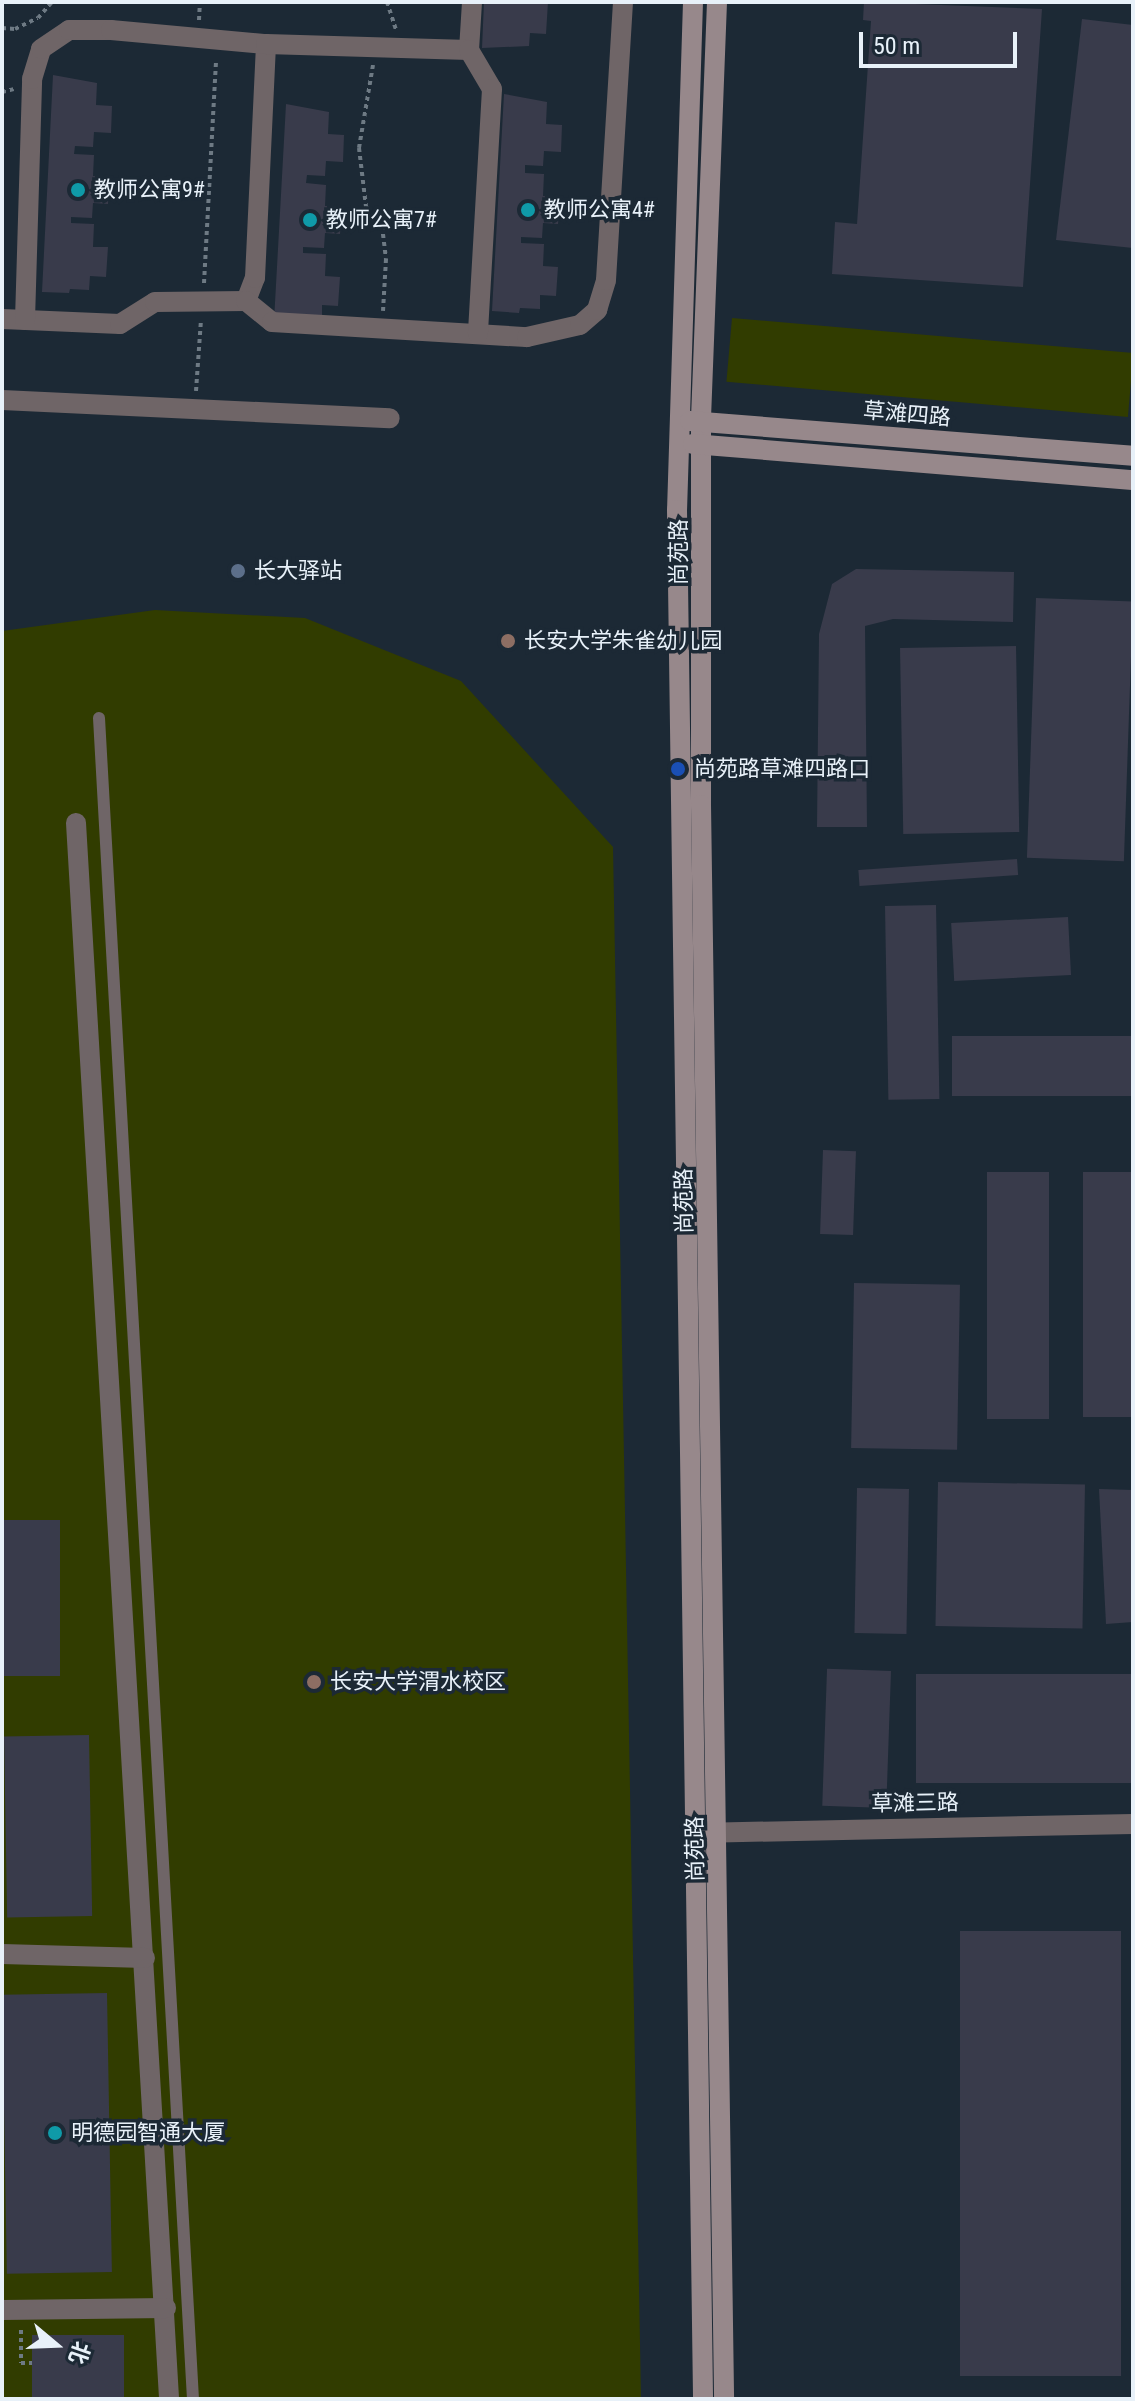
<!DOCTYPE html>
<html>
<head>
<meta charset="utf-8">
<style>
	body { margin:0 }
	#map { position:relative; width:1135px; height:2401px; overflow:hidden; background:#1c2935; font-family:"Roboto Condensed","Noto Sans SC",sans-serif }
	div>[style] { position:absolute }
	.green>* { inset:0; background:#313c00; transform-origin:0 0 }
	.building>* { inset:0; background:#393b4b; transform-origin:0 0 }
	.path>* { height:4px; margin-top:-2px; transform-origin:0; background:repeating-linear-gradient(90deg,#6e7a84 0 4px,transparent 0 8px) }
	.service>* { height:12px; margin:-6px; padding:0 6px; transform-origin:6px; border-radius:6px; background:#6f6567 }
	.minor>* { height:20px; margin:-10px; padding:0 10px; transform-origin:10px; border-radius:10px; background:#6f6567 }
	.tertiary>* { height:20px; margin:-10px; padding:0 10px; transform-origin:10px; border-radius:10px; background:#6f6567 }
	.secondary>* { height:20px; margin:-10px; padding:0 10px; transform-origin:10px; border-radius:10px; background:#97888b }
	.dots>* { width:22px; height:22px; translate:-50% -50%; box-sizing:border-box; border:4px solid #1c2935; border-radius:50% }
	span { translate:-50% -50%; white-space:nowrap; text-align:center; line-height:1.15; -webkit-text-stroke:7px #1c2935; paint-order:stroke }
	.poi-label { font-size:22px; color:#e8f1f9 }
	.left { translate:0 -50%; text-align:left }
	.street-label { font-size:22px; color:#e8f1f9 }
	.frame { position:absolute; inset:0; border:4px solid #e8f1f9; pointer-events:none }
	.north { position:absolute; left:16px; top:2305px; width:80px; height:80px; -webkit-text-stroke:6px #1c2935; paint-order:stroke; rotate:109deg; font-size:22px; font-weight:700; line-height:32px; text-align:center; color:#e8f1f9 }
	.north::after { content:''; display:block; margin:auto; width:28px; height:36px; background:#e8f1f9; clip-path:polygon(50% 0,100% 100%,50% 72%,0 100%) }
	.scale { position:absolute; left:859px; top:32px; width:158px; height:36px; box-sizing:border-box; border:4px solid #e8f1f9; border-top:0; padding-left:10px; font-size:24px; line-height:28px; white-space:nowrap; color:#e8f1f9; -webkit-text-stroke:6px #1c2935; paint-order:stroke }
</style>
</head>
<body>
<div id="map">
	<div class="green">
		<div style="left:732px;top:318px;width:403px;height:64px;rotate:5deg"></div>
		<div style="clip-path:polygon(155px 610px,305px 618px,461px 681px,613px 847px,641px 2399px,2px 2399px,2px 631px)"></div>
	</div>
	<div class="building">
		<div style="clip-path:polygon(484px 2px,548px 2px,546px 34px,530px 33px,529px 46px,482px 48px)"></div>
		<div style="clip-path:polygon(864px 2px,1042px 9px,1023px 287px,832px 274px,835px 222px,857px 224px,871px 21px,863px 20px)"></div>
		<div style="clip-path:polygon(1082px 19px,1133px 25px,1133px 248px,1056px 240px)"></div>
		<div style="clip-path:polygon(53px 75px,97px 83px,96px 105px,112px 106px,111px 133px,94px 132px,93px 147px,75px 146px,74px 154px,94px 155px,93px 176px,109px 177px,108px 204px,93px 203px,92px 218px,71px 217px,71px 223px,94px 224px,93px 247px,108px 247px,106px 277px,90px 276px,89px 290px,70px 289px,69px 293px,42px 292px)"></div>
		<div style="clip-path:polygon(504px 94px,547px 102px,546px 124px,562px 125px,561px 152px,544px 151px,543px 166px,525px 165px,525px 173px,544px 174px,543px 196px,560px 197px,558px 224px,543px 223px,542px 238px,521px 237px,521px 243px,544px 244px,543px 266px,558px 267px,556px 296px,540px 295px,540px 309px,520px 308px,519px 313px,492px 311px)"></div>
		<div style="clip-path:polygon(286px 104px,329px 112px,328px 134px,344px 135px,343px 162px,326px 161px,325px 176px,307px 175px,306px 183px,326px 185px,325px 206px,342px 207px,340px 234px,325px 233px,324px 248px,303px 247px,303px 253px,326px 254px,325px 276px,340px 277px,338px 306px,322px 305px,322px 319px,274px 321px)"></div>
		<div style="clip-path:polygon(856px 569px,1014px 572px,1013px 622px,893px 619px,865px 626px,867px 827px,817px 827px,819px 634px,832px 584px)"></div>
		<div style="left:1036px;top:598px;width:97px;height:260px;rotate:2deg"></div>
		<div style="left:1016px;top:646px;width:186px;height:116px;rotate:89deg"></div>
		<div style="left:1017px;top:859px;width:16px;height:159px;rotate:86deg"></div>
		<div style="left:936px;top:905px;width:194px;height:51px;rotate:89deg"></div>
		<div style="left:1068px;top:917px;width:58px;height:117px;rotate:87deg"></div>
		<div style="left:1133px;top:1036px;width:60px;height:181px;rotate:90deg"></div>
		<div style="left:823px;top:1150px;width:33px;height:84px;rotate:2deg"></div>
		<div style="left:1049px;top:1172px;width:247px;height:62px;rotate:90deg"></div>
		<div style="left:1133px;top:1172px;width:245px;height:50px;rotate:90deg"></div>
		<div style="left:854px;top:1283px;width:106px;height:165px;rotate:1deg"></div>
		<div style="left:938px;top:1482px;width:147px;height:144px;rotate:1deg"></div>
		<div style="left:857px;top:1488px;width:52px;height:145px;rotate:1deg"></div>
		<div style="clip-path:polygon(1099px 1489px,1133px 1490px,1133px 1622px,1106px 1624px)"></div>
		<div style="left:60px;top:1520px;width:156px;height:58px;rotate:90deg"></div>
		<div style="left:891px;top:1671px;width:137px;height:64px;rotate:92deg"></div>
		<div style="left:1133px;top:1674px;width:109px;height:217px;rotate:90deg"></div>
		<div style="left:89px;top:1735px;width:181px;height:85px;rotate:89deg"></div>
		<div style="left:960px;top:1931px;width:161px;height:445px"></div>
		<div style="left:107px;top:1993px;width:279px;height:105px;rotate:89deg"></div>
		<div style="left:32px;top:2335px;width:92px;height:64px"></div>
	</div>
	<div class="path">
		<div style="left:387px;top:2px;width:29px;rotate:72deg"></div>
		<div style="left:199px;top:20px;width:18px;rotate:-87deg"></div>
		<div style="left:2px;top:28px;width:13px;rotate:4deg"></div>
		<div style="left:15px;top:29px;width:25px;rotate:-26deg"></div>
		<div style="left:38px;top:18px;width:21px;rotate:-49deg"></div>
		<div style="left:373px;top:65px;width:84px;rotate:99.6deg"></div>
		<div style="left:359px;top:148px;width:59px;rotate:83.2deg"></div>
		<div style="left:366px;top:207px;width:19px;rotate:36deg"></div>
		<div style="left:381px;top:218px;width:41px;rotate:83deg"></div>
		<div style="left:386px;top:259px;width:52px;rotate:93.3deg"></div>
		<div style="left:2px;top:92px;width:12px;rotate:-14deg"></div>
		<div style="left:204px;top:283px;width:223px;rotate:-86.9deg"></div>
		<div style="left:196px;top:391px;width:71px;rotate:-86deg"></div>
		<div style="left:21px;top:2330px;width:33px;rotate:90deg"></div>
		<div style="left:21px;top:2363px;width:11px"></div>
	</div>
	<div class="service">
		<div style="left:99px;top:718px;width:1684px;rotate:86.8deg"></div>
	</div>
	<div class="minor">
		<div style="left:469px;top:50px;width:48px;rotate:-86.4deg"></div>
		<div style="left:246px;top:301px;width:25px;rotate:-69deg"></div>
		<div style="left:255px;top:278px;width:234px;rotate:-87.3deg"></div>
		<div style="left:2px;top:319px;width:118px;rotate:2.4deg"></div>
		<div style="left:120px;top:324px;width:41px;rotate:-32.2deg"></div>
		<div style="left:155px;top:302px;width:91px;rotate:-0.6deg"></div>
		<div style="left:246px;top:301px;width:33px;rotate:39deg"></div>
		<div style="left:272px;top:322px;width:255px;rotate:3.4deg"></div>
		<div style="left:527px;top:337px;width:54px;rotate:-12.8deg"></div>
		<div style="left:580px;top:325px;width:23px;rotate:-41deg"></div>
		<div style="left:597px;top:310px;width:31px;rotate:-73deg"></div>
		<div style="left:606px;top:280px;width:279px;rotate:-86.5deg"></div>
		<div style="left:25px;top:320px;width:241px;rotate:-88.3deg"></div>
		<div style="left:32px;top:79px;width:31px;rotate:-73deg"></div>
		<div style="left:41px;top:49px;width:34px;rotate:-34deg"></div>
		<div style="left:69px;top:30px;width:42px"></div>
		<div style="left:111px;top:30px;width:156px;rotate:5.2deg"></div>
		<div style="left:266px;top:44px;width:203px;rotate:1.7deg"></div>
		<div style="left:469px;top:50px;width:45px;rotate:59.5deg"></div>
		<div style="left:492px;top:89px;width:245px;rotate:93.3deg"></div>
		<div style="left:2px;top:400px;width:388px;rotate:2.7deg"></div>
		<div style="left:76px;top:823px;width:1579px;rotate:86.62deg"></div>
		<div style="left:2px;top:1954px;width:143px;rotate:1.6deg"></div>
		<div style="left:2px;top:2310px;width:164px;rotate:-0.7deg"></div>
	</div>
	<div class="tertiary">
		<div style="left:698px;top:1833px;width:435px;rotate:-1.2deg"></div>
	</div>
	<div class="secondary">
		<div style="left:693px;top:2px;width:508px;rotate:91.8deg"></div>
		<div style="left:677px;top:510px;width:1889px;rotate:89.21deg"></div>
		<div style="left:717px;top:2px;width:420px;rotate:92.2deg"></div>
		<div style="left:701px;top:422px;width:383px;rotate:90deg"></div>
		<div style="left:701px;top:805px;width:1594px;rotate:89.17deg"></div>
		<div style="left:690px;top:421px;width:444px;rotate:4.5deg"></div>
		<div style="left:693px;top:444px;width:441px;rotate:4.7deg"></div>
	</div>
	<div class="dots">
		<div style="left:78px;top:190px;background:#0f9aa8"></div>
		<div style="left:528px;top:210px;background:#0f9aa8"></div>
		<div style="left:310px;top:220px;background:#0f9aa8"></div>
		<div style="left:238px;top:571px;background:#5c6f8a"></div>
		<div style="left:508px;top:641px;background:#8d6e63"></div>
		<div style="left:678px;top:769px;background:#1a4fb4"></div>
		<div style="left:314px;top:1682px;background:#8d6e63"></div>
		<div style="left:55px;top:2133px;background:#0f9aa8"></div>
	</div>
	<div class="poi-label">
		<span class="left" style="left:94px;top:190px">教师公寓9#</span>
		<span class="left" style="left:544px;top:210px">教师公寓4#</span>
		<span class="left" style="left:326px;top:220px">教师公寓7#</span>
		<span class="left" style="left:254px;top:571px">长大驿站</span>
		<span class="left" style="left:524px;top:641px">长安大学朱雀幼儿园</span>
		<span class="left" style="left:694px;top:769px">尚苑路草滩四路口</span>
		<span class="left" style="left:330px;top:1682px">长安大学渭水校区</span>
		<span class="left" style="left:71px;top:2133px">明德园智通大厦</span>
	</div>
	<div class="street-label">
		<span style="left:907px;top:414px;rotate:5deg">草滩四路</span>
		<span style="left:679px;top:552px;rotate:-90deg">尚苑路</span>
		<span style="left:684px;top:1201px;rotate:-91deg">尚苑路</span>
		<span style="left:915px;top:1803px;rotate:-1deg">草滩三路</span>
		<span style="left:695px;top:1849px;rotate:-91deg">尚苑路</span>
	</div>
	<div class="frame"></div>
	<div class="north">北</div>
	<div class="scale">50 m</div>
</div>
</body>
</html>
